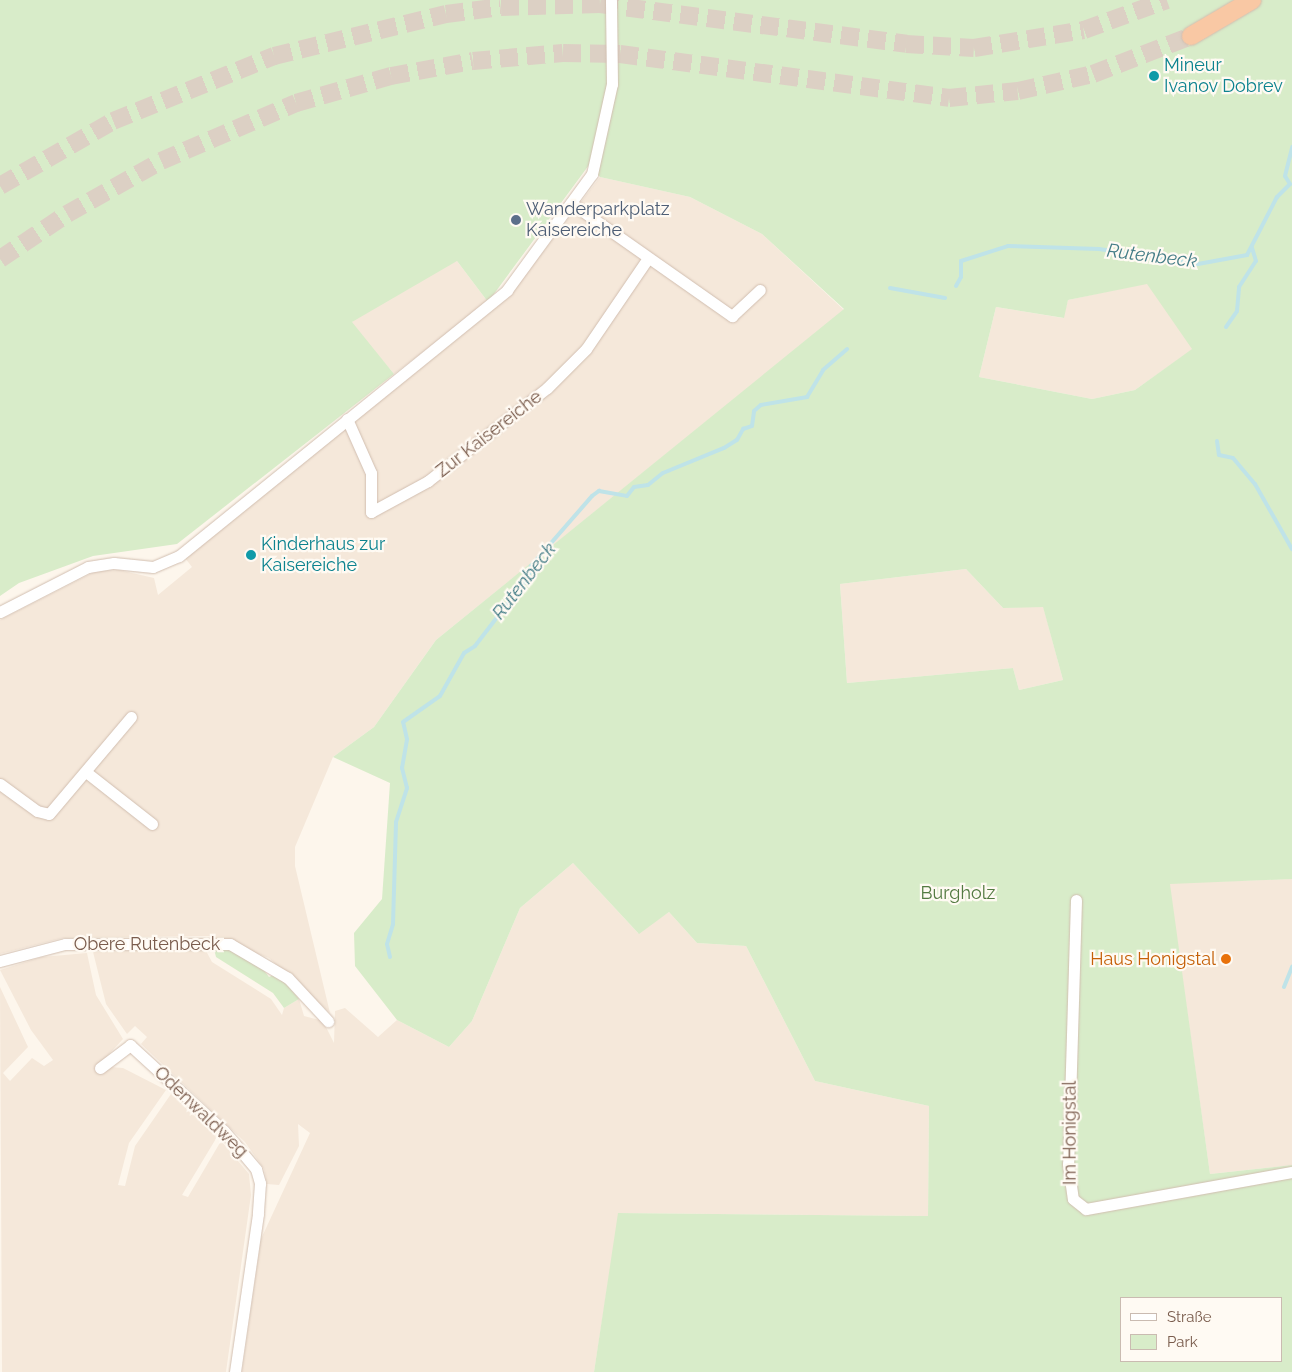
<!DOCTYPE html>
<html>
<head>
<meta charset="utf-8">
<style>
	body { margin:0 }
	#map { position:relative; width:1292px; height:1372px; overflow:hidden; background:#fdf6ec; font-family:Raleway,sans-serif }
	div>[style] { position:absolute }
	.residential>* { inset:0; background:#f5e8da }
	.green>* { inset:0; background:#d8ecc9 }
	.stream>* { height:4px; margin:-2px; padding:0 2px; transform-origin:2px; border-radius:2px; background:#bfe3e8 }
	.trunk-tunnel>* { height:18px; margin-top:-9px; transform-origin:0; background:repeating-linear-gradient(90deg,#dcd0c4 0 18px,transparent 0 27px) }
	.roads { filter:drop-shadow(0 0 1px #d1beb0) drop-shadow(0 0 1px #d1beb0) }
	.minor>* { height:11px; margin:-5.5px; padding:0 5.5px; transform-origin:5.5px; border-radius:5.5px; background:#fff }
	.trunk>* { height:18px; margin:-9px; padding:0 9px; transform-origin:9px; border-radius:9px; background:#f9c8a4 }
	.dots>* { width:14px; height:14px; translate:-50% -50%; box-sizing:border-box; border:2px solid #fffaf3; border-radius:50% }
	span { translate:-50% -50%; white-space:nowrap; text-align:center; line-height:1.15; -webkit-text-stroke:4.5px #fffaf3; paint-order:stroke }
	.culture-label { font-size:18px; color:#0d838f }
	.left { translate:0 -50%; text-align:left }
	.service-label { font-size:18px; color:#4e5e75 }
	.street-label { font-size:18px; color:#7a5c4d }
	.park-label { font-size:18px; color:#537a41 }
	.food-label { font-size:18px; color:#c56008 }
	.right { translate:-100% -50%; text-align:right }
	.water-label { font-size:19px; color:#437c86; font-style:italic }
	.legend { position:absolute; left:1120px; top:1297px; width:162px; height:65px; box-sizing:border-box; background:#fffaf3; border:1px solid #cabbb1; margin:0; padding:6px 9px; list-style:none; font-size:15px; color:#7a5c4d }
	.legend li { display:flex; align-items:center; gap:10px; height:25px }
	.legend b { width:25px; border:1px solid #cabbb1 }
</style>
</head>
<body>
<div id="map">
	<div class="residential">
		<div style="clip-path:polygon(600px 177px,690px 197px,762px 234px,844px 310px,436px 640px,374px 727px,333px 757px,295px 847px,295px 866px,330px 1013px,269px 958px,209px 936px,63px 938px,0 954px,0 620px,96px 571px,119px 570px,154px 578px,158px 595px,192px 567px,185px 558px,488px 314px,512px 292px)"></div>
		<div style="clip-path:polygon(457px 261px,488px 302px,394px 374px,351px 323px,399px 277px)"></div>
		<div style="clip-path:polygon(1147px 283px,1193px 349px,1135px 390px,1092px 399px,979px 377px,996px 307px,1063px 318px,1068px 300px)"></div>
		<div style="clip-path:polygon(966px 569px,1003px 608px,1043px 606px,1063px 680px,1019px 690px,1013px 668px,847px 683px,840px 584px)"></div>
		<div style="clip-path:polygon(573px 863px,638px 933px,669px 912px,697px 943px,746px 946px,815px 1081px,929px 1106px,928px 1216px,619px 1213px,594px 1372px,242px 1372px,261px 1239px,310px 1133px,298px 1124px,299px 1146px,279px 1185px,267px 1184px,264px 1169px,245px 1142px,141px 1044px,147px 1037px,135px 1026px,127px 1034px,106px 1004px,93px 952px,205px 949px,212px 962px,271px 999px,282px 1015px,284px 1008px,299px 999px,304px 1016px,323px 1021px,334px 1043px,335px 1011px,345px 1008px,378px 1037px,397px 1020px,449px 1047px,472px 1021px,520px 908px)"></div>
		<div style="clip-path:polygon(1292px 879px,1292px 1165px,1210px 1174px,1169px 883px)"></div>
		<div style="clip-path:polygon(87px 953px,96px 995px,123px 1039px,98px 1066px,123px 1068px,166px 1090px,129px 1143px,118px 1185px,125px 1186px,135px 1146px,171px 1094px,217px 1137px,182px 1195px,188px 1197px,221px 1141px,249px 1174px,251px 1195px,226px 1372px,2px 1372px,0 987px,28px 1047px,3px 1073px,10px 1081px,32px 1058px,44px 1066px,53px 1060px,31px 1030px,0 970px,42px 957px)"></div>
	</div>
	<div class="green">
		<div style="clip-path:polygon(evenodd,0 0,1292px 0,1292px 879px,1170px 884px,1210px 1174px,1292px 1165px,1292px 1372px,594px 1372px,618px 1213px,928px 1216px,929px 1106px,815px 1081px,746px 946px,697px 943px,669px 912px,639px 934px,573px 863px,520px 908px,472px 1021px,449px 1047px,397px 1020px,355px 966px,354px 933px,382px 899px,390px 783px,333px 757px,374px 727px,436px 640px,844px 309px,762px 234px,690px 197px,600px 177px,589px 165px,488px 302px,457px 261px,352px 322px,394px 374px,177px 544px,93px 556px,19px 583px,0 596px,0 0,1147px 284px,1192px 349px,1135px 390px,1092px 399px,979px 377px,996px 307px,1064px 318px,1068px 300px,1147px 284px,0 0,966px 569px,1003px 608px,1043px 607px,1063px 680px,1019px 690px,1013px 668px,847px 683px,840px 584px,966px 569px,0 0,1121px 1298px,1281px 1298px,1281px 1361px,1121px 1361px,1121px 1298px)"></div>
		<div style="clip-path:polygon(226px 946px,263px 969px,269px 977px,278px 973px,299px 999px,284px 1008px,273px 993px,216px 957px,214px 949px)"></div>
	</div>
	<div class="stream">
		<div style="left:956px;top:286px;width:10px;rotate:-61deg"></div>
		<div style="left:961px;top:277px;width:16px;rotate:-90deg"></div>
		<div style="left:961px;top:261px;width:49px;rotate:-17.7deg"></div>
		<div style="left:1008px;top:246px;width:91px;rotate:1.9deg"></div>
		<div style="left:1099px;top:249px;width:100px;rotate:8.6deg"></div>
		<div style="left:1198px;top:264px;width:50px;rotate:-10.4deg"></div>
		<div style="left:1247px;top:255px;width:65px;rotate:-62.7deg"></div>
		<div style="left:1277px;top:197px;width:18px;rotate:-45deg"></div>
		<div style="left:1290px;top:184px;width:9px;rotate:-122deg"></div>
		<div style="left:1285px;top:176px;width:30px;rotate:-76deg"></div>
		<div style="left:890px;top:288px;width:56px;rotate:10.3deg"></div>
		<div style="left:1226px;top:327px;width:19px;rotate:-55deg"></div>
		<div style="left:1237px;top:311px;width:24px;rotate:-85deg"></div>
		<div style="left:1239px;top:287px;width:31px;rotate:-57deg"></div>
		<div style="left:1256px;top:261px;width:14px;rotate:-107deg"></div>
		<div style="left:1217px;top:441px;width:14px;rotate:82deg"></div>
		<div style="left:1219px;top:455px;width:14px;rotate:12deg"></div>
		<div style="left:1233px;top:458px;width:34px;rotate:50deg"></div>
		<div style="left:1255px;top:484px;width:75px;rotate:60.4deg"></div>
		<div style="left:390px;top:957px;width:13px;rotate:-103deg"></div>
		<div style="left:387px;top:944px;width:21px;rotate:-73deg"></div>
		<div style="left:393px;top:924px;width:102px;rotate:-88.3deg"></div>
		<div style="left:396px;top:822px;width:36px;rotate:-72deg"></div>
		<div style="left:407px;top:788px;width:21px;rotate:-104deg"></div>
		<div style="left:402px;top:768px;width:29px;rotate:-80deg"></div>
		<div style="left:407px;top:739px;width:17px;rotate:-103deg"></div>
		<div style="left:403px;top:722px;width:45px;rotate:-35.1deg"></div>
		<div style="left:440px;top:696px;width:49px;rotate:-60.8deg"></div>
		<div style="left:464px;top:653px;width:13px;rotate:-32deg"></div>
		<div style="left:475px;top:646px;width:59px;rotate:-52.5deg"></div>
		<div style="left:511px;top:599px;width:7px;rotate:-82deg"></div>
		<div style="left:512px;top:592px;width:20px;rotate:-37deg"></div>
		<div style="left:528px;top:580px;width:14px;rotate:-78deg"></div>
		<div style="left:531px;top:566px;width:93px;rotate:-48.9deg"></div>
		<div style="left:592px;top:496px;width:9px;rotate:-36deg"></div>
		<div style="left:599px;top:491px;width:28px;rotate:10deg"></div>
		<div style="left:627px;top:496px;width:11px;rotate:-52deg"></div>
		<div style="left:634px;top:487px;width:14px;rotate:-8deg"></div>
		<div style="left:648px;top:485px;width:19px;rotate:-39deg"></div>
		<div style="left:663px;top:473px;width:66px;rotate:-22.3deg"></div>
		<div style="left:724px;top:448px;width:15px;rotate:-32deg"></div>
		<div style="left:737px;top:440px;width:13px;rotate:-61deg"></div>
		<div style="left:743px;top:429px;width:9px;rotate:-18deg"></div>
		<div style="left:752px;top:426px;width:15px;rotate:-82deg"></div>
		<div style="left:754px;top:411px;width:9px;rotate:-41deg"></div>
		<div style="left:761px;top:405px;width:47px;rotate:-9.9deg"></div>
		<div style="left:807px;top:397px;width:31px;rotate:-59deg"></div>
		<div style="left:823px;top:370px;width:32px;rotate:-41deg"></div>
		<div style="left:1284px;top:987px;width:22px;rotate:-68deg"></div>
	</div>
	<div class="trunk-tunnel">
		<div style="left:0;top:186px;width:130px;rotate:-29.9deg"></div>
		<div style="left:113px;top:121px;width:174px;rotate:-22deg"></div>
		<div style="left:274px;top:56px;width:177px;rotate:-13.7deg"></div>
		<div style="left:446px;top:14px;width:55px;rotate:-7.3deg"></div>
		<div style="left:501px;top:7px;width:99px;rotate:-1.7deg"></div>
		<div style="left:600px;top:4px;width:309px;rotate:7.4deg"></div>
		<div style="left:906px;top:44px;width:68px;rotate:3.4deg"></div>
		<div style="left:974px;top:48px;width:111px;rotate:-9.3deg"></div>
		<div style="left:1084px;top:30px;width:88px;rotate:-19.9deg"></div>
		<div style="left:0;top:259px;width:81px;rotate:-33.9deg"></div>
		<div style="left:67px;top:214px;width:108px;rotate:-29.4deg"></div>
		<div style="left:161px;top:161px;width:147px;rotate:-23.2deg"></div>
		<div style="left:296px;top:103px;width:99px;rotate:-15.9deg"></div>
		<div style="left:391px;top:76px;width:83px;rotate:-10.4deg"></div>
		<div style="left:473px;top:61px;width:90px;rotate:-5.1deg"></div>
		<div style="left:563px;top:53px;width:57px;rotate:1deg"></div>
		<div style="left:620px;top:54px;width:332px;rotate:7.6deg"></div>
		<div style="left:949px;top:98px;width:69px;rotate:-5.8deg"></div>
		<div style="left:1018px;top:91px;width:77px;rotate:-12.8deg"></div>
		<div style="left:1093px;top:74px;width:105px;rotate:-21.2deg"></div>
	</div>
	<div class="roads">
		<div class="minor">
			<div style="left:571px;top:203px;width:197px;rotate:35.1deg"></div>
			<div style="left:732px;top:316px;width:38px;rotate:-43deg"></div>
			<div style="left:347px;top:419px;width:59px;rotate:66deg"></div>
			<div style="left:371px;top:473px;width:39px;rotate:90deg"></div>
			<div style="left:371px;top:512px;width:65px;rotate:-28.5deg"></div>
			<div style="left:428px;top:481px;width:151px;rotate:-38deg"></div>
			<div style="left:547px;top:388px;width:55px;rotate:-45deg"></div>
			<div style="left:586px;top:349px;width:110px;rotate:-55.7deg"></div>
			<div style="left:0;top:612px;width:99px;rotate:-27.1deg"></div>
			<div style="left:88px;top:567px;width:26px;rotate:-9deg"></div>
			<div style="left:114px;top:563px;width:39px;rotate:6deg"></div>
			<div style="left:153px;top:567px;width:28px;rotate:-23deg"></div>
			<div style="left:179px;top:556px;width:422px;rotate:-39deg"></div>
			<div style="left:507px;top:290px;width:144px;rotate:-53.8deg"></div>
			<div style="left:592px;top:174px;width:92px;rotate:-77.5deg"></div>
			<div style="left:612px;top:84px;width:84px;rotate:-90.7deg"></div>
			<div style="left:86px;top:772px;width:84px;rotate:38.2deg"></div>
			<div style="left:0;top:784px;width:46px;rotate:36.1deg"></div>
			<div style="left:37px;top:811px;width:12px;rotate:14deg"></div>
			<div style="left:49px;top:814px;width:127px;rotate:-49.8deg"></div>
			<div style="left:1076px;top:900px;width:264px;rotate:91.7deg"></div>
			<div style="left:1068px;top:1164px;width:35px;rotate:82deg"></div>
			<div style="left:1073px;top:1199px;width:16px;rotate:38deg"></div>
			<div style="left:1086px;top:1209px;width:209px;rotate:-10.2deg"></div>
			<div style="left:0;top:961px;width:67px;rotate:-14.7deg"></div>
			<div style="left:65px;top:944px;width:165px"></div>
			<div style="left:230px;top:944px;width:67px;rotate:30.4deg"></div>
			<div style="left:288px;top:978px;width:59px;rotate:47.1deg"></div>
			<div style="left:100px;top:1068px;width:38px;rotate:-37deg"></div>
			<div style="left:130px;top:1045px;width:127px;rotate:42.5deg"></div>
			<div style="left:224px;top:1131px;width:50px;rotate:49.9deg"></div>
			<div style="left:256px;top:1169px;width:15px;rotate:74deg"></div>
			<div style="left:260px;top:1183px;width:31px;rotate:94deg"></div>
			<div style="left:258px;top:1214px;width:160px;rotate:98.3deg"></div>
		</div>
		<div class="trunk">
			<div style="left:1191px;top:36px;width:71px;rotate:-30.5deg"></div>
		</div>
	</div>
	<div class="dots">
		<div style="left:1154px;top:76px;background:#0f9aa8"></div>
		<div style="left:516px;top:220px;background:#5c6f8a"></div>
		<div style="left:251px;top:555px;background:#0f9aa8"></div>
		<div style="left:1226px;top:959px;background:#e8710a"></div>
	</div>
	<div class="culture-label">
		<span class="left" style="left:1164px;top:76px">Mineur<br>Ivanov Dobrev</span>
		<span class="left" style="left:261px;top:555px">Kinderhaus zur<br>Kaisereiche</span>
	</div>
	<div class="service-label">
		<span class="left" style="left:526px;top:220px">Wanderparkplatz<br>Kaisereiche</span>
	</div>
	<div class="street-label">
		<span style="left:489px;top:434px;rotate:-38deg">Zur Kaisereiche</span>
		<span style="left:147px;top:944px">Obere Rutenbeck</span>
		<span style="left:201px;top:1112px;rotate:44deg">Odenwaldweg</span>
		<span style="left:1070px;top:1133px;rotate:-90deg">Im Honigstal</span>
	</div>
	<div class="park-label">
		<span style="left:958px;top:893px">Burgholz</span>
	</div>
	<div class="food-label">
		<span class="right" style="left:1216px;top:959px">Haus Honigstal</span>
	</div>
	<div class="water-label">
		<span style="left:1152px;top:256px;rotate:7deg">Rutenbeck</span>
		<span style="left:524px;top:581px;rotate:-52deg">Rutenbeck</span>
	</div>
	<ul class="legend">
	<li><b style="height:6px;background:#fff"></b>Straße</li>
	<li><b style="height:14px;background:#d8ecc9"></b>Park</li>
	</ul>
</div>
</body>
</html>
